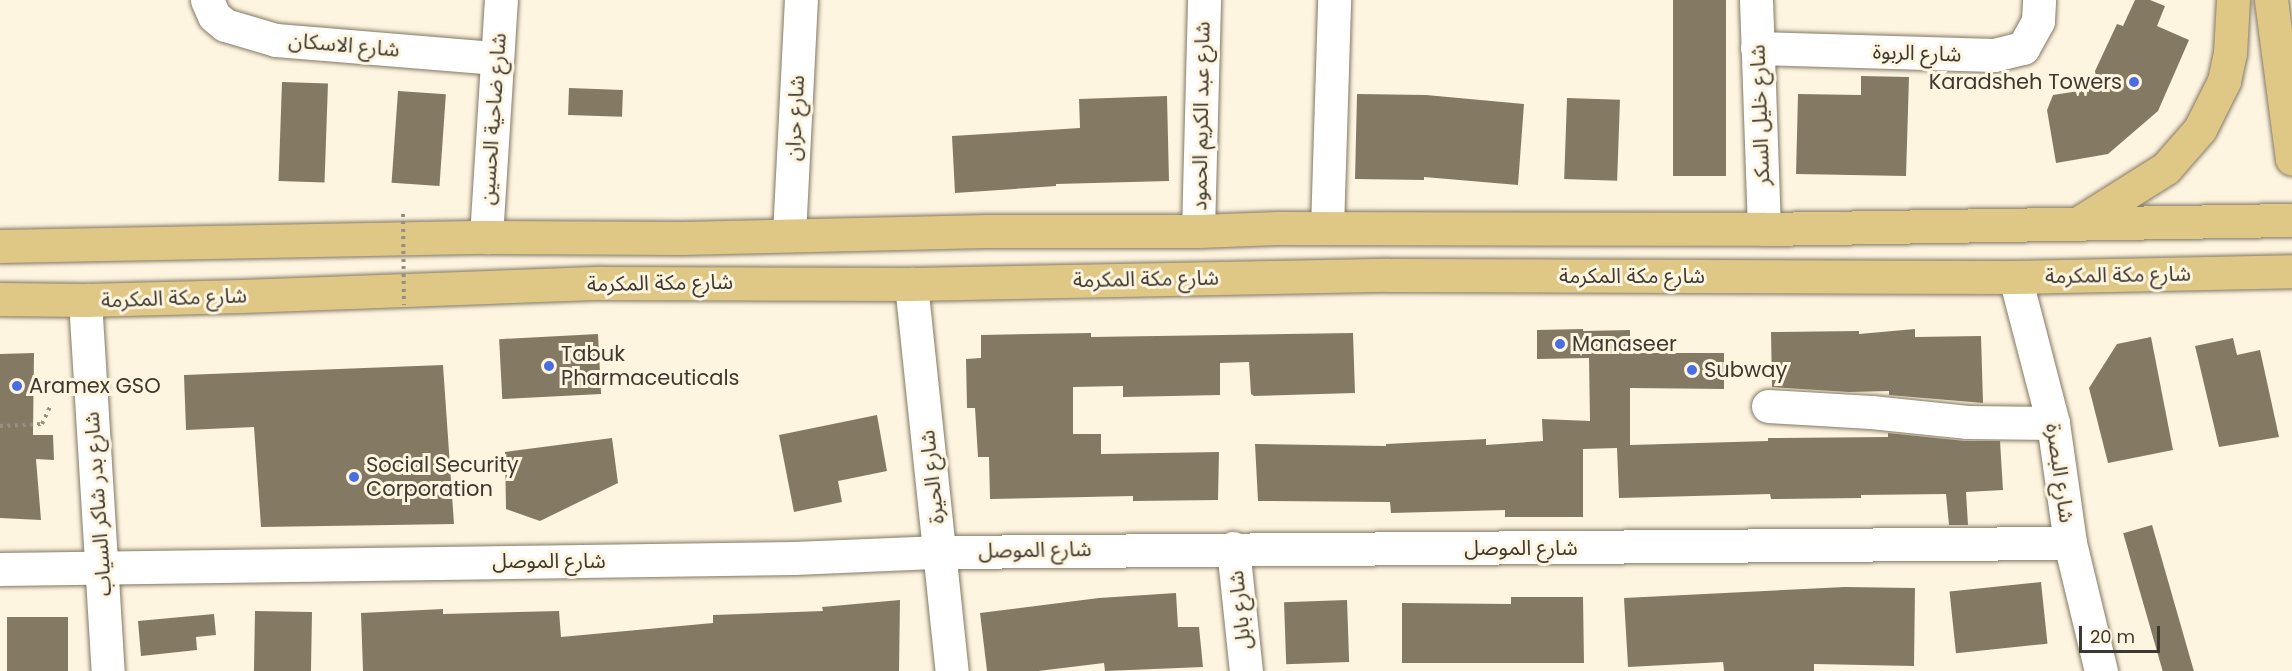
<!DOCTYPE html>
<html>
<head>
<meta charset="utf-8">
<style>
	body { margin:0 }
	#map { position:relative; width:2292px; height:671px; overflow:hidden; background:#fef5e1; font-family:Poppins,"Noto Sans Arabic",sans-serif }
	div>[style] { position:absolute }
	.building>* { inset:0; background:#847a64; transform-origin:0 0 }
	.path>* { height:4px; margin-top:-2px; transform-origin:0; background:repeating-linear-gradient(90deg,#968f81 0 3px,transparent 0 7.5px) }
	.roads { filter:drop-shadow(0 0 2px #827862) drop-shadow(0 0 2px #827862) }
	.minor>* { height:33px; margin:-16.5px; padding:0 16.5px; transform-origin:16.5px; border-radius:16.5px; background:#fff }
	.major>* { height:33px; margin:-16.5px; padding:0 16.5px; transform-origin:16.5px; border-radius:16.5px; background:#dfc786 }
	.path-bridge>* { height:4px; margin-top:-2px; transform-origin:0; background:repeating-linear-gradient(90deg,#968f81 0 3px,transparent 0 7.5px) }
	.dots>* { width:16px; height:16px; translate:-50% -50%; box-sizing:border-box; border:3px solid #fef5e1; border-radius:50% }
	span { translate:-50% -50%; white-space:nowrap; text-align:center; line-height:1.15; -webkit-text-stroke:6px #fef5e1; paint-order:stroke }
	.street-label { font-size:21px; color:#3e3930 }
	.poi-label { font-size:21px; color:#3e3930 }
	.right { translate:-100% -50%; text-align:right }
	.left { translate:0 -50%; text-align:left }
	.scale { position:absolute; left:2079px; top:626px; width:81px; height:27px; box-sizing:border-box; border:3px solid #3e3930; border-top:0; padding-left:8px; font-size:18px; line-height:21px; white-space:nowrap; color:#3e3930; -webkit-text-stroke:4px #fef5e1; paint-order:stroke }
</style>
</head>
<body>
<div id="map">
	<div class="building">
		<div style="left:1673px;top:0;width:53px;height:176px"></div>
		<div style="clip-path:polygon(2135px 0,2150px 0,2165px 6px,2157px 26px,2189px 40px,2158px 111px,2108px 154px,2056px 163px,2047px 110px,2053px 95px,2098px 88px,2095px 71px,2117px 24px,2123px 26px)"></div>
		<div style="clip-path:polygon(1861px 76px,1909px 77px,1906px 176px,1796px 174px,1798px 94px,1861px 95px)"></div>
		<div style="left:282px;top:82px;width:46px;height:99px;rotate:2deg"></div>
		<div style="left:569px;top:88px;width:54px;height:27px;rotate:2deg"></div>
		<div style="left:398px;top:91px;width:48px;height:92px;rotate:4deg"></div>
		<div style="clip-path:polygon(1357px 94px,1426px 95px,1524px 104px,1518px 185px,1424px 177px,1424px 180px,1355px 179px)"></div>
		<div style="clip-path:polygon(1167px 96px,1169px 181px,1056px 184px,1056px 186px,955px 193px,952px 136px,1080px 128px,1079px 99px)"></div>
		<div style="left:1567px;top:98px;width:53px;height:81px;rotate:2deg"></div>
		<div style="clip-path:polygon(1583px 329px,1583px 331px,1630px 330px,1630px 353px,1724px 353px,1724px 389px,1630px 388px,1630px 445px,1768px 441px,1768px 438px,1888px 437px,1888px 433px,1965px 441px,2000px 441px,2003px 490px,1966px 492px,1968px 525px,1949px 525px,1946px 494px,1861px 495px,1861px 498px,1771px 499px,1770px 494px,1619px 498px,1617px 448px,1583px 449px,1583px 517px,1505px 517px,1505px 510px,1391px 513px,1390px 502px,1258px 501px,1255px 444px,1386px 446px,1386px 444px,1486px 439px,1486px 445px,1543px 441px,1542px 419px,1590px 421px,1589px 358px,1537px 359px,1537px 330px)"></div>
		<div style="clip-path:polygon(1915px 329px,1915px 337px,1981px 336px,1983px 403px,1889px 395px,1889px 391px,1849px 392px,1772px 387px,1771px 332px,1859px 331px,1859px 334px)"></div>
		<div style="clip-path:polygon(1091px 333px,1091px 337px,1353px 333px,1355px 393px,1254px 396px,1251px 394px,1249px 362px,1220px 363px,1220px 395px,1123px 397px,1123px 386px,1073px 387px,1073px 434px,1101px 434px,1101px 454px,1219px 452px,1218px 500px,1133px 501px,1133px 496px,990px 499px,989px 457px,978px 457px,975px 408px,967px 408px,966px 359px,981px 358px,981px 335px)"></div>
		<div style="left:598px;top:334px;width:60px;height:99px;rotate:87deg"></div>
		<div style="clip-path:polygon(2151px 337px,2173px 450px,2108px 463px,2089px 388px,2117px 344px)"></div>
		<div style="clip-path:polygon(2233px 338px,2237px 355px,2260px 350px,2279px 437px,2219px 447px,2195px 346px)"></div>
		<div style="clip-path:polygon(34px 353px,33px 435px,53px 435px,54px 460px,36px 459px,41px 520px,0 518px,0 354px)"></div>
		<div style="clip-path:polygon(443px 365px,454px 524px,261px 527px,254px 427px,186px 430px,184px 375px)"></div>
		<div style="clip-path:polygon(877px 415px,887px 471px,838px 481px,842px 502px,794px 512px,779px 435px)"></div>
		<div style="clip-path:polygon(612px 438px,618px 483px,540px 521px,506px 509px,505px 452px)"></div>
		<div style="left:2152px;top:525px;width:152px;height:30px;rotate:74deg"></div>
		<div style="left:2041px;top:582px;width:62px;height:92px;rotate:84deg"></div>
		<div style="clip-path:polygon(1845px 587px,1915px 588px,1914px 666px,1814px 664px,1814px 671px,1724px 671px,1723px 662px,1628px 667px,1624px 598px)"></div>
		<div style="clip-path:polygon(1176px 593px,1178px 627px,1199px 627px,1203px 667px,1105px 671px,1104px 663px,1038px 671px,987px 671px,980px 613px,1099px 598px)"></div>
		<div style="clip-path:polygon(1511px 597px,1583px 597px,1584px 663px,1402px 663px,1402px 603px,1511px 604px)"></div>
		<div style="clip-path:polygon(900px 600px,899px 671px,363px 671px,361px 613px,443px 609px,443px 614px,559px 611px,561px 637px,713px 623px,713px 615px,823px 611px,822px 607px)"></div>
		<div style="left:1347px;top:600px;width:62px;height:63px;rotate:88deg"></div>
		<div style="left:255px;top:611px;width:57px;height:60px;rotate:1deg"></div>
		<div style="clip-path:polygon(214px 614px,216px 635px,196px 637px,197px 650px,141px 656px,138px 621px)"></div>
		<div style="left:68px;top:617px;width:54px;height:61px;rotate:90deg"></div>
	</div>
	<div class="path">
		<div style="left:0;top:426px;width:42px;rotate:-2.7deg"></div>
		<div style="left:42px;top:424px;width:21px;rotate:-65deg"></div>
	</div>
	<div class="roads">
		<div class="minor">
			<div style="left:207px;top:0;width:17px;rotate:66deg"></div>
			<div style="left:214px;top:16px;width:14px;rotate:39deg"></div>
			<div style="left:225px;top:25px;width:53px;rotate:16.4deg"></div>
			<div style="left:276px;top:40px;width:221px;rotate:4.7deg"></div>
			<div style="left:1756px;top:0;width:229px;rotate:88deg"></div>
			<div style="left:1757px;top:48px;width:237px;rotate:1.7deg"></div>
			<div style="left:1994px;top:55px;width:30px;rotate:-14deg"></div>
			<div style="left:2023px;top:48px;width:31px;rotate:-61deg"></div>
			<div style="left:2038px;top:21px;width:21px;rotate:-87deg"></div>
			<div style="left:1327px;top:228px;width:228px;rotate:-88.2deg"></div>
			<div style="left:1198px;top:231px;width:231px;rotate:-88.5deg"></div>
			<div style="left:789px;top:235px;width:235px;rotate:-87.1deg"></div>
			<div style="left:486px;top:237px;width:237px;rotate:-86.4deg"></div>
			<div style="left:2015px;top:277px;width:151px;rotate:75.4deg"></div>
			<div style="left:2053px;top:423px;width:121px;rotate:81.9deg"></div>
			<div style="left:2070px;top:543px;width:132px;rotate:76.4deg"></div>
			<div style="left:911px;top:284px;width:389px;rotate:84deg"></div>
			<div style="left:85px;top:300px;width:372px;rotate:86.5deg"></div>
			<div style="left:1768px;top:406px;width:103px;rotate:3.3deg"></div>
			<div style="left:1871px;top:412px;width:97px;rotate:5.9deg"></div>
			<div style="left:1967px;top:422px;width:86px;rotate:0.7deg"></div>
			<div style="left:1233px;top:548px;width:124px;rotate:84deg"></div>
			<div style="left:0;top:569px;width:794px;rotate:-0.79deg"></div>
			<div style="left:794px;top:558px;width:146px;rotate:-2.4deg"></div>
			<div style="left:940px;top:552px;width:1130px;rotate:-0.46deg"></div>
		</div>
		<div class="major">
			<div style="left:2271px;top:0;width:160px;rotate:82.5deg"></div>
			<div style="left:2082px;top:221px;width:99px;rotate:-32.2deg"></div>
			<div style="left:2166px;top:168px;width:52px;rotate:-48.9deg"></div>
			<div style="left:2200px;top:129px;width:54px;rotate:-63.4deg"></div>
			<div style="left:2224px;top:81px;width:29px;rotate:-78deg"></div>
			<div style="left:2230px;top:53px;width:53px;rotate:-86.8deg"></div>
			<div style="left:0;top:246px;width:486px;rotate:-1.1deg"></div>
			<div style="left:486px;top:237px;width:196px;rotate:0.3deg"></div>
			<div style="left:682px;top:238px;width:305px;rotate:-1.3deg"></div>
			<div style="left:987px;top:231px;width:211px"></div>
			<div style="left:1198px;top:231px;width:79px;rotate:-2.2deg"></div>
			<div style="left:1277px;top:228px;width:487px;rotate:0.1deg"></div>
			<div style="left:1764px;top:229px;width:528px;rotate:-0.98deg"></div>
			<div style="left:0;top:299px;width:85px;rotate:0.7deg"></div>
			<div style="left:85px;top:300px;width:157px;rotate:-1.5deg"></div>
			<div style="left:242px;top:296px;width:359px;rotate:-2.1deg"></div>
			<div style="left:601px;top:283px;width:310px;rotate:0.2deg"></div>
			<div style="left:911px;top:284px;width:477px;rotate:-1.1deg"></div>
			<div style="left:1388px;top:275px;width:627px;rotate:0.18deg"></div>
			<div style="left:2015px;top:277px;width:277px;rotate:-1.2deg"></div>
		</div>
	</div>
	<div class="path-bridge">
		<div style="left:403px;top:214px;width:91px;rotate:89.4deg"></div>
	</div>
	<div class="dots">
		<div style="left:2134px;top:82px;background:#496ee1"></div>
		<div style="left:1560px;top:344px;background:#496ee1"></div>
		<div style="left:549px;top:366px;background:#496ee1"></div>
		<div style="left:1692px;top:370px;background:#496ee1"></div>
		<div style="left:17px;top:386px;background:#496ee1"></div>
		<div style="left:354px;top:477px;background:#496ee1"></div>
	</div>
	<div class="street-label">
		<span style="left:344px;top:45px;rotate:5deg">شارع الاسكان</span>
		<span style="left:1917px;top:53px;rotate:2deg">شارع الربوة</span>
		<span style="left:1760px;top:115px;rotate:-92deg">شارع خليل السكر</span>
		<span style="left:1201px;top:116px;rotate:-89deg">شارع عبد الكريم الحمود</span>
		<span style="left:795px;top:118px;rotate:-87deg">شارع حران</span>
		<span style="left:493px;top:119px;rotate:-86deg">شارع ضاحية الحسين</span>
		<span style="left:2118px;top:275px;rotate:-1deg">شارع مكة المكرمة</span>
		<span style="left:1632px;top:276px">شارع مكة المكرمة</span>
		<span style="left:1146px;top:279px;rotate:-1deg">شارع مكة المكرمة</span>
		<span style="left:660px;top:283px;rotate:-1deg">شارع مكة المكرمة</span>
		<span style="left:174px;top:298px;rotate:-2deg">شارع مكة المكرمة</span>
		<span style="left:2060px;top:473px;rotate:82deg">شارع البصرة</span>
		<span style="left:932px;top:477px;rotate:-96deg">شارع الحيرة</span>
		<span style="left:98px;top:504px;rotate:-94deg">شارع بدر شاكر السياب</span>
		<span style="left:1521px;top:548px">شارع الموصل</span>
		<span style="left:1035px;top:550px;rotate:-1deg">شارع الموصل</span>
		<span style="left:549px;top:561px">شارع الموصل</span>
		<span style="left:1240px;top:610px;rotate:-96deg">شارع بابل</span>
	</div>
	<div class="poi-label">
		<span class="right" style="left:2122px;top:82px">Karadsheh Towers</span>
		<span class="left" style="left:1572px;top:344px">Manaseer</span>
		<span class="left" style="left:561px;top:366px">Tabuk<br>Pharmaceuticals</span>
		<span class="left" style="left:1704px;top:370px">Subway</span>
		<span class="left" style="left:29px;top:386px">Aramex GSO</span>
		<span class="left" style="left:366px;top:477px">Social Security<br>Corporation</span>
	</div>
	<div class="scale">20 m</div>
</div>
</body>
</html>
